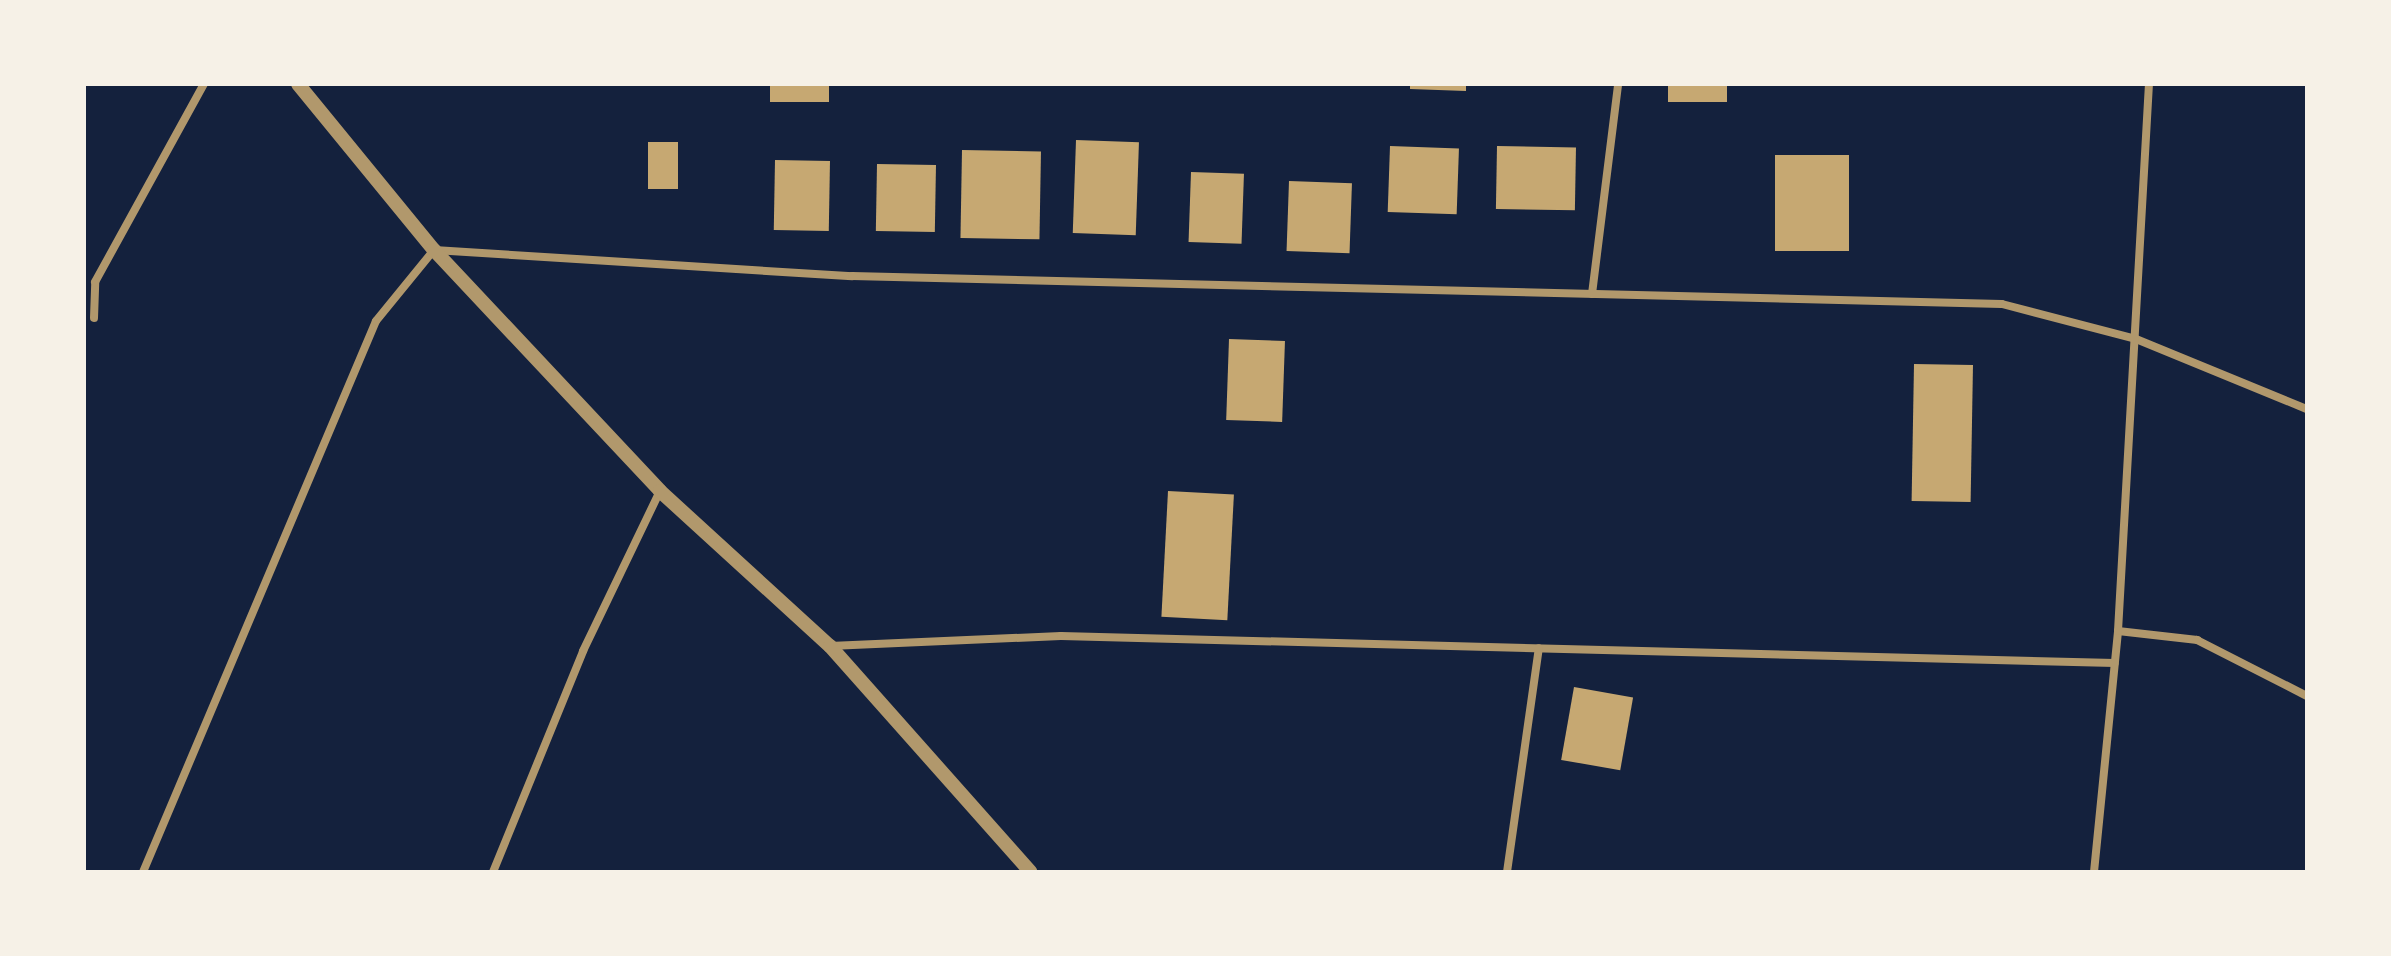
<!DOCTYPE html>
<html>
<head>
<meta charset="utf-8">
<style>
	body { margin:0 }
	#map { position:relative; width:2391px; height:956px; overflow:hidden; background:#14213d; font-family:"PT Sans",sans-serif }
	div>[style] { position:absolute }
	.building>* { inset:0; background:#c6a872; transform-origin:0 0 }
	.minor>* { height:8px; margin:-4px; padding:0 4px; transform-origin:4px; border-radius:4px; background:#b1986c }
	.tertiary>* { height:14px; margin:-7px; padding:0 7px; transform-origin:7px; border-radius:7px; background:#b1986c }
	span { translate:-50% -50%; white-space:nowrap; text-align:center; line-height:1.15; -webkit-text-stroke:7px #f6f1e7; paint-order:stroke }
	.frame { position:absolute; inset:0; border:86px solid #f6f1e7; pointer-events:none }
</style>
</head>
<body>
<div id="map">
	<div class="building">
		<div style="left:770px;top:84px;width:59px;height:18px"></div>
		<div style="clip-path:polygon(1410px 84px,1466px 84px,1466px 91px,1410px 89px)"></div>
		<div style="left:1668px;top:84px;width:59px;height:18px"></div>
		<div style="left:1076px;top:140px;width:63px;height:93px;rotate:2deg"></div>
		<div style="left:648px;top:142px;width:30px;height:47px"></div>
		<div style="left:1390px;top:146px;width:69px;height:66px;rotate:2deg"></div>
		<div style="left:1497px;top:146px;width:79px;height:63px;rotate:1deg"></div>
		<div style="left:962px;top:150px;width:79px;height:88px;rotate:1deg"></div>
		<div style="left:1775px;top:155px;width:74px;height:96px"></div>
		<div style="left:775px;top:160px;width:55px;height:70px;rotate:1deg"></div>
		<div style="left:877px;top:164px;width:59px;height:67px;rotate:1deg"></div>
		<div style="left:1191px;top:172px;width:53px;height:70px;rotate:2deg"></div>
		<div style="left:1289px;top:181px;width:63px;height:70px;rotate:2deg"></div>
		<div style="left:1229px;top:339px;width:56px;height:81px;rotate:2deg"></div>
		<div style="left:1914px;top:364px;width:59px;height:137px;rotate:1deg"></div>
		<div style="left:1168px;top:491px;width:66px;height:126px;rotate:3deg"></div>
		<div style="left:1574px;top:687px;width:60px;height:74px;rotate:10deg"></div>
	</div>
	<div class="minor">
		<div style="left:1592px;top:294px;width:212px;rotate:-82.9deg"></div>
		<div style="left:94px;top:318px;width:36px;rotate:-88deg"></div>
		<div style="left:95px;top:282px;width:226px;rotate:-61.2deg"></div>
		<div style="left:2118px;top:631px;width:80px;rotate:6.5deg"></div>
		<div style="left:2197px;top:640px;width:123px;rotate:27deg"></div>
		<div style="left:830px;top:646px;width:231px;rotate:-2.5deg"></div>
		<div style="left:1061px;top:636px;width:1054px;rotate:1.47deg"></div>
		<div style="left:143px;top:872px;width:598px;rotate:-67.08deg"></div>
		<div style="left:376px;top:321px;width:92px;rotate:-50.8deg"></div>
		<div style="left:434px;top:250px;width:419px;rotate:3.6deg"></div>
		<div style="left:852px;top:276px;width:1150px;rotate:1.39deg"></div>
		<div style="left:2002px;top:304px;width:138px;rotate:14.6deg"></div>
		<div style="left:2136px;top:339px;width:185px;rotate:22.3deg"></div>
		<div style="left:493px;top:872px;width:239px;rotate:-67.8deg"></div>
		<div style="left:583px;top:651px;width:178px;rotate:-64.3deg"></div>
		<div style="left:1507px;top:872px;width:226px;rotate:-81.9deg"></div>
		<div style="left:2094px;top:872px;width:242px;rotate:-84.3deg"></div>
		<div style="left:2118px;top:631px;width:548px;rotate:-86.76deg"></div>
	</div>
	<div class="tertiary">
		<div style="left:298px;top:84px;width:215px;rotate:50.7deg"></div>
		<div style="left:434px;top:250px;width:330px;rotate:46.8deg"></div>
		<div style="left:660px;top:491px;width:230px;rotate:42.4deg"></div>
		<div style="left:830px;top:646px;width:302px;rotate:48.4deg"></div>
	</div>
	<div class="frame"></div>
</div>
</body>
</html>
